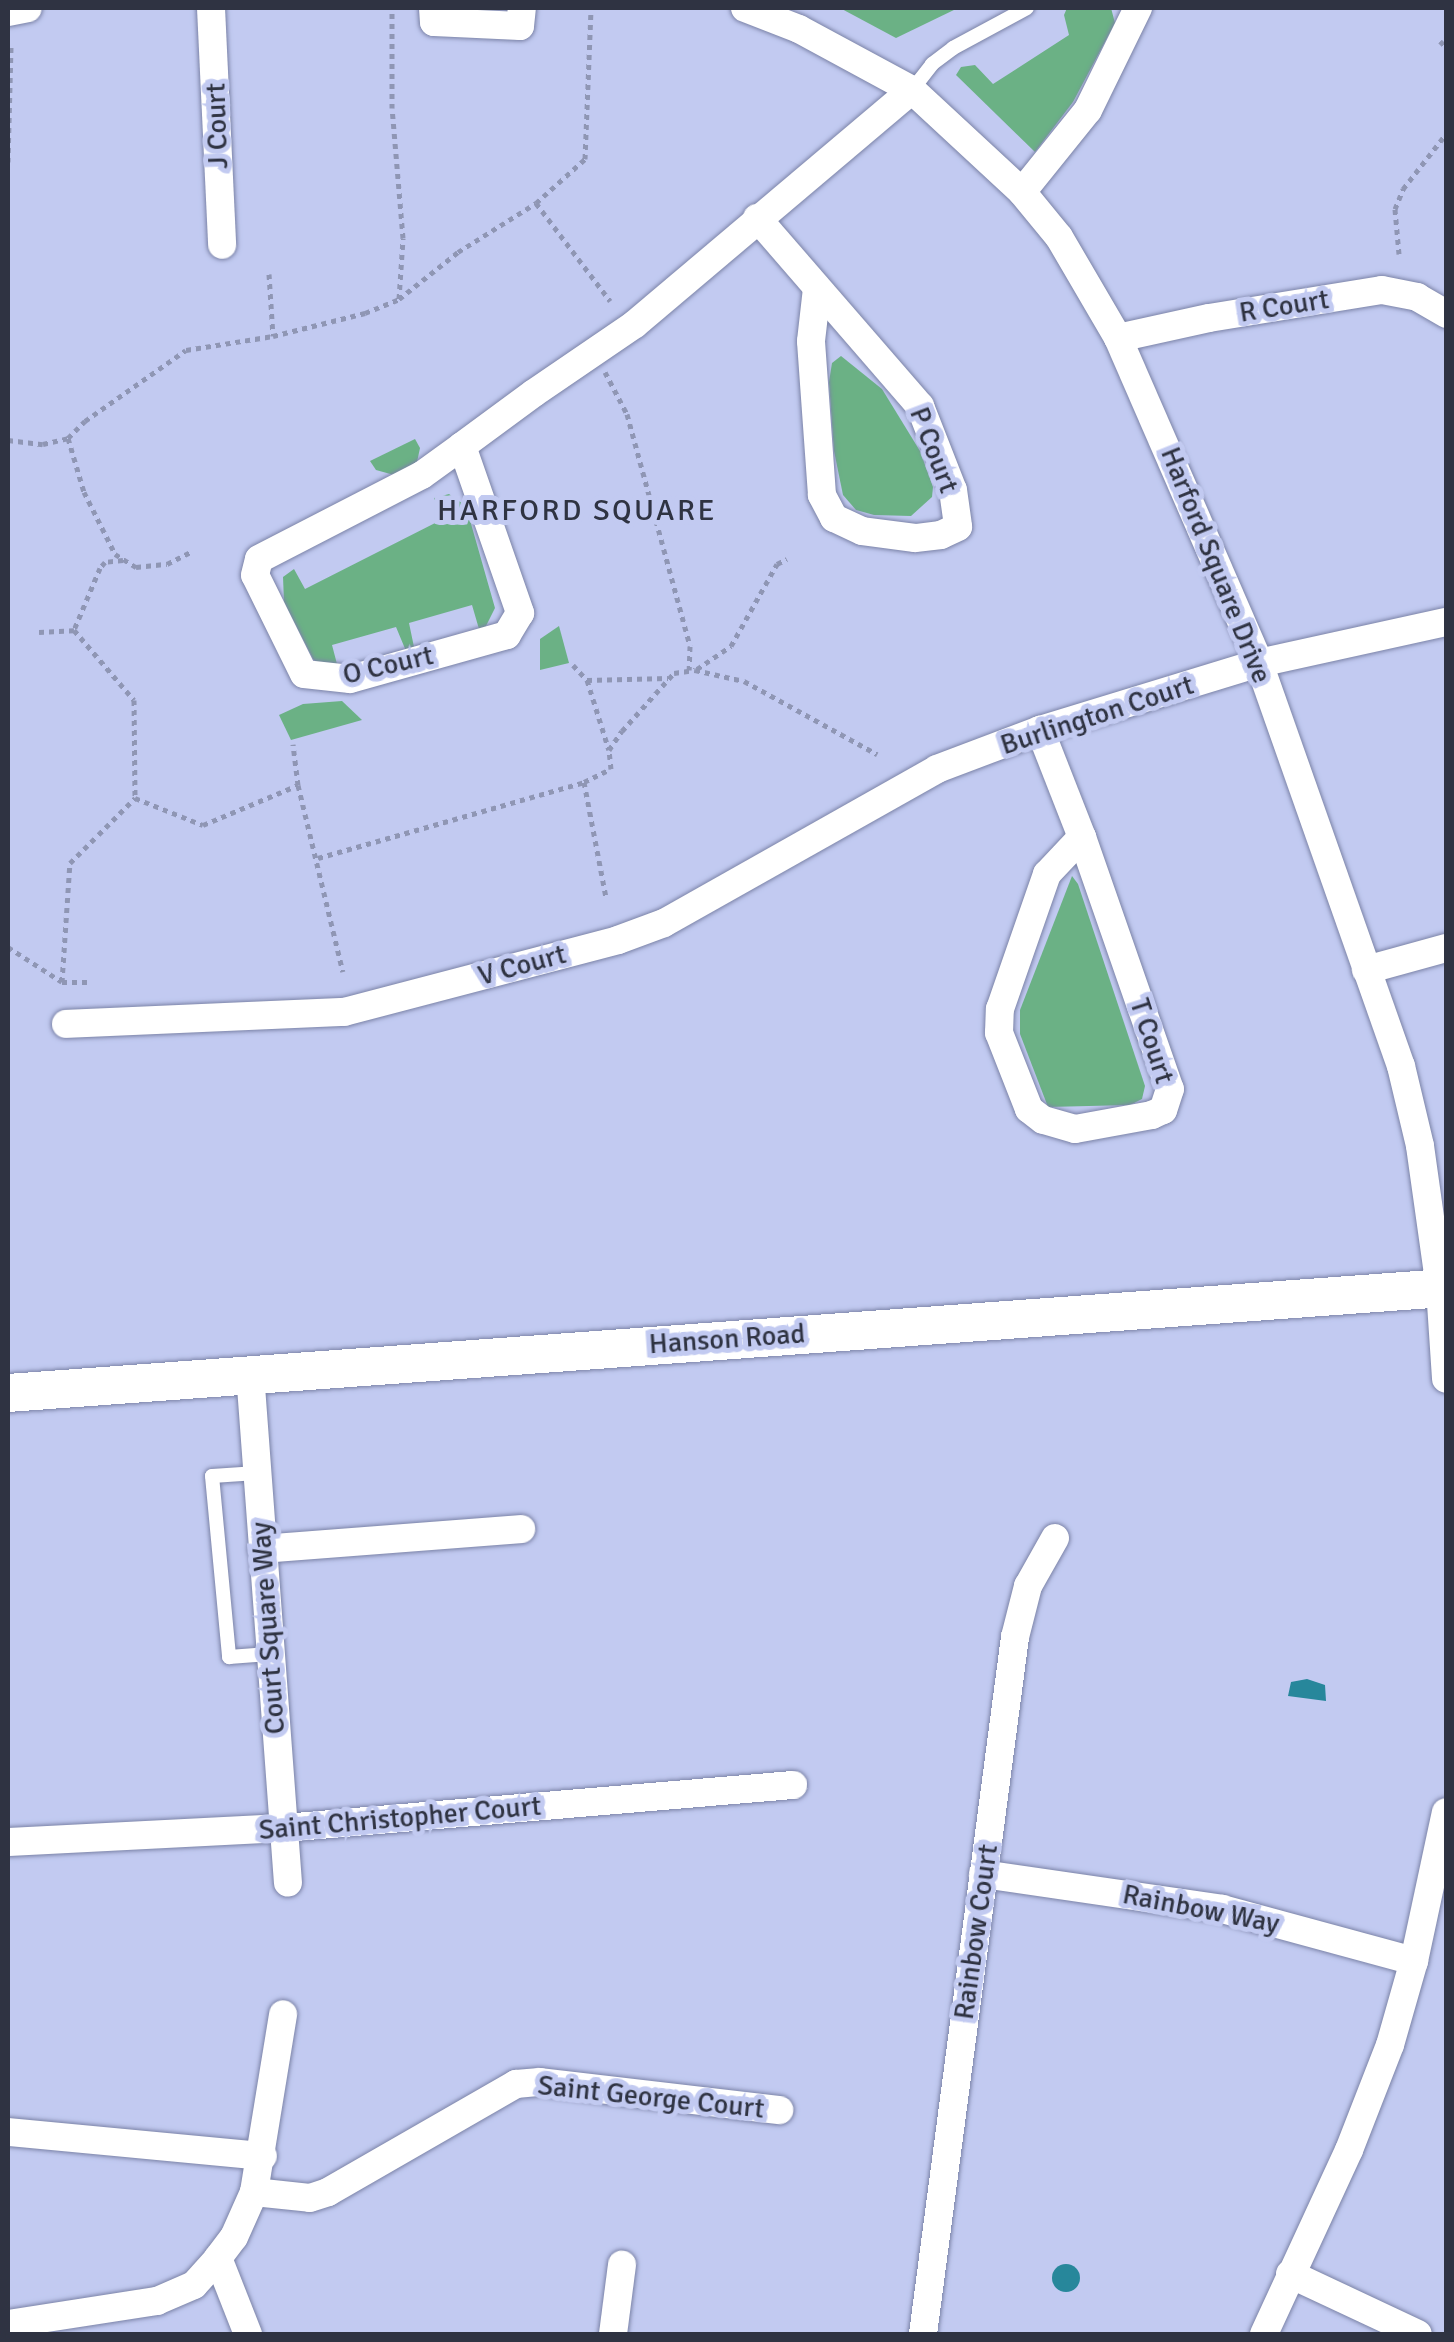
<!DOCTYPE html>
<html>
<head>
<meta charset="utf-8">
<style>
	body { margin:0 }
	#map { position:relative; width:1454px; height:2342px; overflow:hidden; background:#c2caf1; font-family:Signika,sans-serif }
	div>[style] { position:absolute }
	.green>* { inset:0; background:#6bb185 }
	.water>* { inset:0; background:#27879b }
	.round { border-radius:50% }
	.path>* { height:5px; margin-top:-2.5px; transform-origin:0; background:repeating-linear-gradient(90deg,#8f96b4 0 5px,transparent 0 10px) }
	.roads { filter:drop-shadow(0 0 2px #7b83a7) drop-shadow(0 0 2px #7b83a7) }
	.lane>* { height:14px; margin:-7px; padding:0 7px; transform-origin:7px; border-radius:7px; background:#fff }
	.street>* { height:28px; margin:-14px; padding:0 14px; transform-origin:14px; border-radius:14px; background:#fff }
	.secondary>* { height:38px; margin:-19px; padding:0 19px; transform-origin:19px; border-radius:19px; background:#fff }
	span { translate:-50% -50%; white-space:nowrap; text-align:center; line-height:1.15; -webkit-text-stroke:10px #c2caf1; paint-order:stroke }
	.street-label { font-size:28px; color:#2f3342 }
	.neighbourhood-label { font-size:30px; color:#2f3342; letter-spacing:2.5px }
	.frame { position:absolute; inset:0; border:10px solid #2f3342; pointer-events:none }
</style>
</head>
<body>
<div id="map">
	<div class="green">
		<div style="clip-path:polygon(840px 8px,958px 8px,896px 38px)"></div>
		<div style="clip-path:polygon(1067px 8px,1111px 8px,1115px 23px,1073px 102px,1035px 152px,956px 75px,961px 67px,975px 65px,993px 84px,1069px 35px,1064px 15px)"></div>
		<div style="clip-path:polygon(841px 356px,882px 389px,920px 451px,933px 487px,932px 497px,911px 516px,874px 515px,856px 510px,843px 495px,834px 451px,829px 382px,832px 363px)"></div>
		<div style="clip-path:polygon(415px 439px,420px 448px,417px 462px,394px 475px,376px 470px,370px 461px)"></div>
		<div style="clip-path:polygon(449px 494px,466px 506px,495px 608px,484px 630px,479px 629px,472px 605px,409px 623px,414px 647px,406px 651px,396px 627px,332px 645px,337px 664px,322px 666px,313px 659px,284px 602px,283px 577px,294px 569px,305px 589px,443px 519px,434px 498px)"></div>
		<div style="clip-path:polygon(559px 626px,569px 663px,540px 670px,540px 639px)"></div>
		<div style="clip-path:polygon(342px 701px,362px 720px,291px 740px,279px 715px,303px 704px)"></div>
		<div style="clip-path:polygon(1072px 876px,1078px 884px,1145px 1086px,1142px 1099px,1130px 1105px,1048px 1107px,1020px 1034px,1020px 1010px)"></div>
	</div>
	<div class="water">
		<div style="clip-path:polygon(1307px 1679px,1325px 1685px,1326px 1701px,1288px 1696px,1291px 1682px)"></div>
		<div class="round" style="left:1052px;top:2264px;width:28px;height:28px"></div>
	</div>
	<div class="path">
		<div style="left:1440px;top:41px;width:8px;rotate:45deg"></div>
		<div style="left:8px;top:162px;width:115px;rotate:-88.5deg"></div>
		<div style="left:536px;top:203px;width:66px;rotate:-41.9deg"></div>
		<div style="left:585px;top:159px;width:151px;rotate:-87.7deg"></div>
		<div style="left:1399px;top:254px;width:45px;rotate:-95.1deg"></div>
		<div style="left:1395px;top:209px;width:22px;rotate:-68deg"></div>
		<div style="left:1403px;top:189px;width:70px;rotate:-52deg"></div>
		<div style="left:269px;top:274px;width:62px;rotate:86.3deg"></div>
		<div style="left:399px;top:299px;width:75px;rotate:-38.5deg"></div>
		<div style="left:458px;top:252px;width:92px;rotate:-32.1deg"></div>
		<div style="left:536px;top:203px;width:123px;rotate:52.9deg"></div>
		<div style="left:605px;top:372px;width:47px;rotate:62.4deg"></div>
		<div style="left:627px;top:414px;width:240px;rotate:74.8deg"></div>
		<div style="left:690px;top:646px;width:24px;rotate:92deg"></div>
		<div style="left:68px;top:438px;width:56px;rotate:73.5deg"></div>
		<div style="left:84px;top:492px;width:69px;rotate:63.4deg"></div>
		<div style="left:115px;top:554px;width:25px;rotate:32deg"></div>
		<div style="left:136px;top:567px;width:31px;rotate:-6deg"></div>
		<div style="left:167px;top:564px;width:27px;rotate:-27deg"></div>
		<div style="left:8px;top:440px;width:35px;rotate:7deg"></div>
		<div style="left:43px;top:444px;width:26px;rotate:-13deg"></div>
		<div style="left:68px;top:438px;width:24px;rotate:-45deg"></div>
		<div style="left:85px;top:421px;width:123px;rotate:-35.1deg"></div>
		<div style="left:186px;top:350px;width:88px;rotate:-9.1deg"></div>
		<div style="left:273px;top:336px;width:95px;rotate:-14deg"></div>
		<div style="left:365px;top:313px;width:37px;rotate:-22deg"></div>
		<div style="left:399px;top:299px;width:61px;rotate:-86.2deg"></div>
		<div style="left:403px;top:238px;width:130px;rotate:-94.8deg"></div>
		<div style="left:392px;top:108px;width:100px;rotate:-90deg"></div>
		<div style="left:123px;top:560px;width:18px;rotate:174deg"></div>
		<div style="left:105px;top:562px;width:8px;rotate:130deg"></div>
		<div style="left:100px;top:568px;width:67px;rotate:112.8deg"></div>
		<div style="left:74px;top:630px;width:92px;rotate:49.4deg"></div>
		<div style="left:134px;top:700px;width:98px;rotate:89.4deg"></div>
		<div style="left:135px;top:798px;width:73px;rotate:21.7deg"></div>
		<div style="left:203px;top:825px;width:103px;rotate:-22.8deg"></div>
		<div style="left:298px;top:785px;width:41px;rotate:-97deg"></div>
		<div style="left:39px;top:632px;width:35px;rotate:-3deg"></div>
		<div style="left:573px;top:665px;width:21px;rotate:47deg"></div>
		<div style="left:587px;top:680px;width:73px;rotate:72.6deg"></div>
		<div style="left:697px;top:669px;width:41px;rotate:-34.1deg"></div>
		<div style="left:731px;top:646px;width:94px;rotate:-60.7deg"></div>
		<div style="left:777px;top:564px;width:11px;rotate:-27deg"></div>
		<div style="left:587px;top:680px;width:81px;rotate:-1.4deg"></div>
		<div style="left:584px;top:782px;width:117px;rotate:79.2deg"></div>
		<div style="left:298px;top:785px;width:192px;rotate:76.5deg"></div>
		<div style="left:318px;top:858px;width:277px;rotate:-15.9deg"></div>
		<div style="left:584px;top:782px;width:30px;rotate:-26deg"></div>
		<div style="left:611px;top:769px;width:19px;rotate:-96deg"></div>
		<div style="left:609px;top:750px;width:23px;rotate:-56deg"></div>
		<div style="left:622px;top:731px;width:78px;rotate:-48.1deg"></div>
		<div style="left:674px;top:673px;width:21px;rotate:-8deg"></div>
		<div style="left:695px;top:670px;width:50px;rotate:12.7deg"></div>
		<div style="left:744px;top:681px;width:152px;rotate:28.8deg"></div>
		<div style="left:8px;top:947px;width:64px;rotate:32.9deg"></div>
		<div style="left:62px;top:982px;width:119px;rotate:-86.2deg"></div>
		<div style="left:70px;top:863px;width:92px;rotate:-45deg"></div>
		<div style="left:62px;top:982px;width:26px"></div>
	</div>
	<div class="roads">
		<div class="lane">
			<div style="left:912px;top:90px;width:33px;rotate:-52deg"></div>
			<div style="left:932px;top:64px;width:26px;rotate:-37deg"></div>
			<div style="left:953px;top:48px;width:84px;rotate:-28.4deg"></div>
			<div style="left:257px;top:1473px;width:45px;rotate:176.2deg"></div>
			<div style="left:212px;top:1476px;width:182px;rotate:84.6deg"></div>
			<div style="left:229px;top:1657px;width:40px;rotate:-4.3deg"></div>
		</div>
		<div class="street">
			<div style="left:211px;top:8px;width:237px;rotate:87.3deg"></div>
			<div style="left:433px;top:8px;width:14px;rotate:86deg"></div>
			<div style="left:434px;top:22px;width:86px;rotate:2.7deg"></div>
			<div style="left:520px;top:26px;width:18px;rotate:-84deg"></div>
			<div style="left:745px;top:8px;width:58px;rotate:21.3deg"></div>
			<div style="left:799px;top:29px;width:128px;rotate:28.4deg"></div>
			<div style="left:912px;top:90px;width:150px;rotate:42.8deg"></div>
			<div style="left:1022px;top:192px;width:58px;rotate:50.6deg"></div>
			<div style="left:1059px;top:237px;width:117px;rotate:59.7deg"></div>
			<div style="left:1118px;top:338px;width:354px;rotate:66.5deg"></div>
			<div style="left:1259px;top:663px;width:427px;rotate:70.6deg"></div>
			<div style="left:1401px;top:1066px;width:82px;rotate:76.6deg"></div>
			<div style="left:1420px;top:1146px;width:143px;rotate:82deg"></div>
			<div style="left:1440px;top:1288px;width:91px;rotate:86.2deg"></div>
			<div style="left:8px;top:12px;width:20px;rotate:-11deg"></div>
			<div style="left:1022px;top:192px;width:105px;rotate:-51.2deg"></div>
			<div style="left:1088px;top:110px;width:114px;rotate:-63.9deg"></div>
			<div style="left:757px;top:218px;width:249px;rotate:49.1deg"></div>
			<div style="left:920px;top:406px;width:90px;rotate:68.6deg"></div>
			<div style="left:953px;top:490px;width:37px;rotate:82deg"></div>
			<div style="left:958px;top:527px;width:19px;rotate:155deg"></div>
			<div style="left:941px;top:535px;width:26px;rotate:173deg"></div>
			<div style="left:915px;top:538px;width:53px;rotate:-172.5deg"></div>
			<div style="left:862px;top:531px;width:31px;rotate:-155deg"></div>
			<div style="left:834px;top:518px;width:26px;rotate:-118deg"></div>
			<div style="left:822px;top:495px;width:154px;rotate:-94.1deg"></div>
			<div style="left:811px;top:341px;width:53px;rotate:-83.5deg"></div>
			<div style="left:1118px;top:338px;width:93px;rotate:-12.4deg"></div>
			<div style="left:1209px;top:318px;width:175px;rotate:-9.2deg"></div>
			<div style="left:1382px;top:290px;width:36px;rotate:11deg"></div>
			<div style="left:1417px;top:297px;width:34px;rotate:30deg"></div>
			<div style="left:462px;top:446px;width:177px;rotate:70.8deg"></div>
			<div style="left:520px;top:613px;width:26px;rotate:121deg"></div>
			<div style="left:507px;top:635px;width:163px;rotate:164.3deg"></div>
			<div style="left:350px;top:679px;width:46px;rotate:-173.8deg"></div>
			<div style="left:304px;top:674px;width:110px;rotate:-116.3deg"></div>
			<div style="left:255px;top:575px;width:16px;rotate:-76deg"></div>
			<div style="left:259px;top:559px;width:183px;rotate:-27.3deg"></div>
			<div style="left:422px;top:475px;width:49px;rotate:-35.9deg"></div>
			<div style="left:462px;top:446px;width:89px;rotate:-36.4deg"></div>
			<div style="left:534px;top:393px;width:122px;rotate:-34.3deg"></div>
			<div style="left:635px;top:324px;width:363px;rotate:-40.2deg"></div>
			<div style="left:1040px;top:730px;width:115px;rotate:68.6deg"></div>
			<div style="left:1082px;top:837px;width:267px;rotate:70.8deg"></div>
			<div style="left:1170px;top:1089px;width:22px;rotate:108deg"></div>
			<div style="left:1163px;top:1110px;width:12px;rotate:156deg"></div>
			<div style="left:1152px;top:1115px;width:78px;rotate:169.7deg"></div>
			<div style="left:1075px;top:1129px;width:33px;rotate:-164deg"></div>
			<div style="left:1043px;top:1120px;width:18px;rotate:-142deg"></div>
			<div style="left:1029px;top:1109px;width:82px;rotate:-111.5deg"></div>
			<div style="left:999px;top:1033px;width:24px;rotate:-88deg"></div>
			<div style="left:1000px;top:1009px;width:143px;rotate:-70.8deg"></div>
			<div style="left:1047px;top:874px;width:51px;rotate:-46.6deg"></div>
			<div style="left:1366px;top:970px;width:83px;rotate:-15.4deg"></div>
			<div style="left:66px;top:1024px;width:278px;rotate:-2.5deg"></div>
			<div style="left:344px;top:1012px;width:283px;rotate:-14.7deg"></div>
			<div style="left:618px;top:940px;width:49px;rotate:-20.3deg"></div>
			<div style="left:664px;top:923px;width:313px;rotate:-29.4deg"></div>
			<div style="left:937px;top:769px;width:110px;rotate:-20.7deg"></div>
			<div style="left:1040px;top:730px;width:229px;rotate:-17deg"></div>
			<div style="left:1259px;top:663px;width:191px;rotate:-12.4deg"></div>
			<div style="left:250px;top:1373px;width:511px;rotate:85.74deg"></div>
			<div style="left:262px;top:1549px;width:260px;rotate:-4.4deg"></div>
			<div style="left:8px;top:1842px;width:276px;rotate:-2.9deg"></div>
			<div style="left:284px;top:1828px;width:511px;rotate:-4.83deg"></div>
			<div style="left:983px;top:1874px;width:242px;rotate:8.3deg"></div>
			<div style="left:1222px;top:1909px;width:199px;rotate:15.2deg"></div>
			<div style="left:8px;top:2132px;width:256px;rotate:5.4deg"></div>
			<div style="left:254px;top:2192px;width:56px;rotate:6.1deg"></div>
			<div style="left:310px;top:2198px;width:19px;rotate:-18deg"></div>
			<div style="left:328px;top:2192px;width:217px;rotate:-29.9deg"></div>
			<div style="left:516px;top:2084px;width:24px;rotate:-5deg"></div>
			<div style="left:540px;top:2082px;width:241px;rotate:6.7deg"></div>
			<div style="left:218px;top:2258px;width:82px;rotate:68.5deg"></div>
			<div style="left:1290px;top:2274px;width:141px;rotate:25.1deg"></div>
			<div style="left:8px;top:2324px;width:151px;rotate:-8.8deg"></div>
			<div style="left:157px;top:2301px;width:40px;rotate:-23.4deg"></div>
			<div style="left:194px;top:2285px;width:36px;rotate:-48deg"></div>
			<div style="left:218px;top:2258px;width:26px;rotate:-53deg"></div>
			<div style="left:234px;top:2237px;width:49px;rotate:-66deg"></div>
			<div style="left:254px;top:2192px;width:180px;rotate:-80.7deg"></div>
			<div style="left:613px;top:2334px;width:70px;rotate:-82.6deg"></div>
			<div style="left:923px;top:2334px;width:703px;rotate:-82.48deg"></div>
			<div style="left:1015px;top:1637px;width:53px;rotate:-75.7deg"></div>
			<div style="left:1028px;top:1586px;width:55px;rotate:-60.6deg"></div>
			<div style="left:1264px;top:2334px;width:203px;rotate:-65.2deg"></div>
			<div style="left:1349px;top:2150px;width:113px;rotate:-68.7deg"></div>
			<div style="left:1390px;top:2045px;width:87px;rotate:-74.1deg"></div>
			<div style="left:1414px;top:1961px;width:152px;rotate:-77.9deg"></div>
		</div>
		<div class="secondary">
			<div style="left:8px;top:1393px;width:1442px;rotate:-4.18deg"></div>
		</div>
	</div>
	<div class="street-label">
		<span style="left:217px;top:126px;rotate:-92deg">J Court</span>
		<span style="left:1284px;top:306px;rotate:-9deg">R Court</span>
		<span style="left:934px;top:450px;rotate:69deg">P Court</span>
		<span style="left:1216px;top:565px;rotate:68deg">Harford Square Drive</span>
		<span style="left:388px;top:665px;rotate:-13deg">O Court</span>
		<span style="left:1097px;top:715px;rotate:-18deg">Burlington Court</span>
		<span style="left:522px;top:965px;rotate:-15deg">V Court</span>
		<span style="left:1152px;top:1041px;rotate:72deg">T Court</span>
		<span style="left:727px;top:1339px;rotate:-4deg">Hanson Road</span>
		<span style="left:268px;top:1628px;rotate:-94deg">Court Square Way</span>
		<span style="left:400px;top:1818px;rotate:-5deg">Saint Christopher Court</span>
		<span style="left:1201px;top:1909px;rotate:11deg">Rainbow Way</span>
		<span style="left:976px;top:1932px;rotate:-82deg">Rainbow Court</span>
		<span style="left:651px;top:2097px;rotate:6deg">Saint George Court</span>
	</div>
	<div class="neighbourhood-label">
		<span style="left:577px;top:511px">HARFORD SQUARE</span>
	</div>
	<div class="frame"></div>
</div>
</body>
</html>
